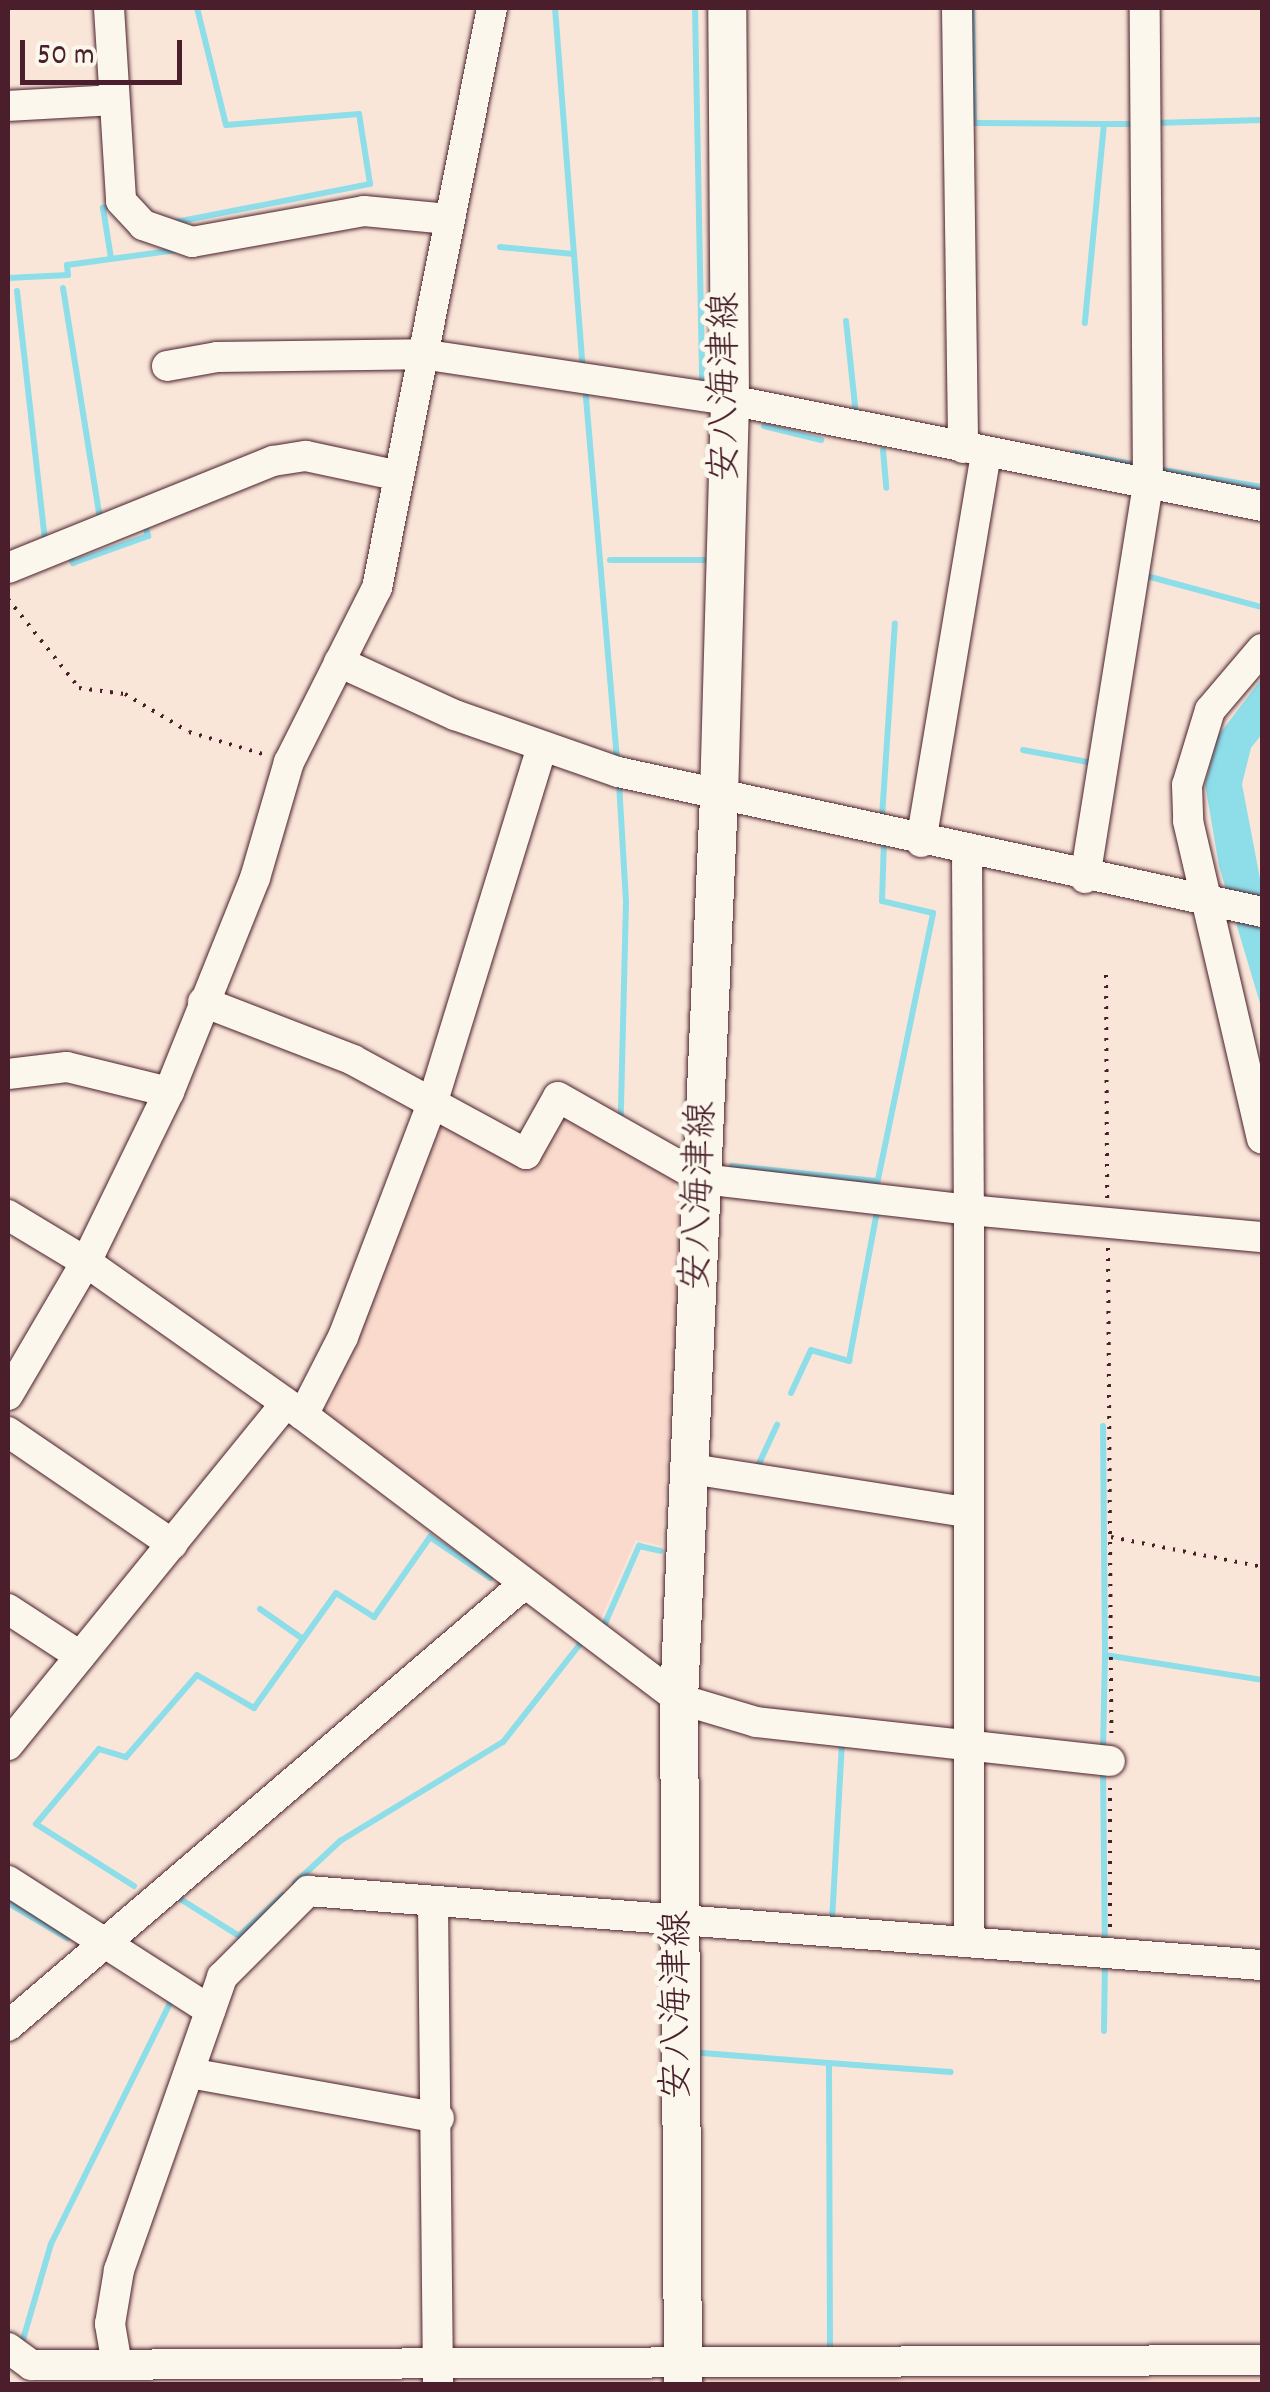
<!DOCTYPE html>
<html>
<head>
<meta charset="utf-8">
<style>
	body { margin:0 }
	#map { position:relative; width:1270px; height:2392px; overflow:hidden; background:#fae6d9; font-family:Dekko,"Klee One",sans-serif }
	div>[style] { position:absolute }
	.built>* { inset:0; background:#f9dacc; transform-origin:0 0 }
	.water>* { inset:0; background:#8edeea }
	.stream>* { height:6px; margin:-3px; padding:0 3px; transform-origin:3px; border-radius:3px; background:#8edeea }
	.path>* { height:4px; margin-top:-2px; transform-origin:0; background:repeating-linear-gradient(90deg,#4a1f2b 0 2.5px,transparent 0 10.5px) }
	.roads { filter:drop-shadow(0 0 2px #4a1f2b) drop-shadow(0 0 2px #4a1f2b) }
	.minor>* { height:30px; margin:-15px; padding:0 15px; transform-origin:15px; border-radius:15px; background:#fbf7ec }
	.major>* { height:38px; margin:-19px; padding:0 19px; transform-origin:19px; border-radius:19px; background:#fbf7ec }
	span { translate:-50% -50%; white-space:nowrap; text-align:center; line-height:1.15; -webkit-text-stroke:10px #fbf7ec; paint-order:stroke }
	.street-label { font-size:38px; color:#4a1f2b }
	.frame { position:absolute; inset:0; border:10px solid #4a1f2b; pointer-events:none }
	.scale { position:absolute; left:20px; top:40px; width:162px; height:45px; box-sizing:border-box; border:5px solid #4a1f2b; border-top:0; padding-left:12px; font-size:30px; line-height:35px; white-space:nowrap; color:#4a1f2b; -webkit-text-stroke:8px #fbf7ec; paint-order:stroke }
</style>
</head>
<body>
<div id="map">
	<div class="built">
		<div style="clip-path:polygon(558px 1114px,676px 1177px,674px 1187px,685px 1195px,661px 1546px,636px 1540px,598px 1624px,318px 1411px,437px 1118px,529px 1165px)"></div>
		<div style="left:710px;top:2378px;width:552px;height:6px"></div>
	</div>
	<div class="water">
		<div style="clip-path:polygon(1262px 678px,1262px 734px,1251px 748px,1242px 784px,1262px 889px,1262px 1010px,1219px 866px,1205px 784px,1218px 736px)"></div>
	</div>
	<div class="stream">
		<div style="left:555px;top:8px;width:362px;rotate:85.6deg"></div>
		<div style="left:695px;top:8px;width:377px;rotate:88.9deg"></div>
		<div style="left:972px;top:8px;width:115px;rotate:89deg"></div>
		<div style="left:974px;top:123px;width:130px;rotate:0.4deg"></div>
		<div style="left:1104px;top:124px;width:200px;rotate:95.5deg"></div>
		<div style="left:1154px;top:123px;width:108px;rotate:-1.6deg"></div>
		<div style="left:1104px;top:124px;width:32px"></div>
		<div style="left:176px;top:222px;width:198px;rotate:-11.1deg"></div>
		<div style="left:370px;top:184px;width:71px;rotate:-98.9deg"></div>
		<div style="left:359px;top:114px;width:133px;rotate:175.3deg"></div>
		<div style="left:226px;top:125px;width:121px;rotate:-103.9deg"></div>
		<div style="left:500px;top:247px;width:74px;rotate:5.4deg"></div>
		<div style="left:111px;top:258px;width:51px;rotate:-99.1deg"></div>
		<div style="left:103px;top:208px;width:9px;rotate:-18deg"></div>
		<div style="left:8px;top:278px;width:60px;rotate:-2.9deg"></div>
		<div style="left:68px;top:275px;width:10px;rotate:-96deg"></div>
		<div style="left:67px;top:265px;width:111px;rotate:-7.8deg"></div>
		<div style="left:63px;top:288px;width:233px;rotate:80.9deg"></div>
		<div style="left:17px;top:291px;width:253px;rotate:83.6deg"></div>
		<div style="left:846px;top:321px;width:94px;rotate:83.9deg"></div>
		<div style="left:585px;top:386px;width:377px;rotate:85.1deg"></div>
		<div style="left:764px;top:426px;width:59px;rotate:13.8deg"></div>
		<div style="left:883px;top:450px;width:38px;rotate:85deg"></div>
		<div style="left:1075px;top:453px;width:63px;rotate:11deg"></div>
		<div style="left:1157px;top:469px;width:106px;rotate:9.8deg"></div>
		<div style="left:69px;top:554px;width:10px;rotate:66deg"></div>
		<div style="left:73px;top:563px;width:80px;rotate:-19.8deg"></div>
		<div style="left:148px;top:536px;width:12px;rotate:-104deg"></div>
		<div style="left:610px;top:560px;width:94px"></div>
		<div style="left:1143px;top:575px;width:123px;rotate:15.1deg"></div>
		<div style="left:1023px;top:750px;width:71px;rotate:10.5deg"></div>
		<div style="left:619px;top:783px;width:119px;rotate:86.6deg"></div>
		<div style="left:626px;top:902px;width:212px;rotate:91.4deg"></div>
		<div style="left:882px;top:817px;width:194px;rotate:-86.2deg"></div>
		<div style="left:732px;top:1166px;width:145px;rotate:5.9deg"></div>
		<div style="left:876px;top:1189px;width:282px;rotate:-78.3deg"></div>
		<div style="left:933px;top:913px;width:52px;rotate:-166.8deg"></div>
		<div style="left:882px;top:901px;width:59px;rotate:-88.1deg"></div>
		<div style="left:791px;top:1393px;width:47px;rotate:-65.1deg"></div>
		<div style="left:811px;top:1350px;width:40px;rotate:16deg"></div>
		<div style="left:849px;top:1361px;width:153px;rotate:-79.4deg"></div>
		<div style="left:1103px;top:1426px;width:229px;rotate:89.5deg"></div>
		<div style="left:756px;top:1470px;width:50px;rotate:-65deg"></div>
		<div style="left:260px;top:1609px;width:52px;rotate:34.9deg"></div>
		<div style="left:603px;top:1628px;width:90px;rotate:-66.3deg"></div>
		<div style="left:639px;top:1546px;width:22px;rotate:13deg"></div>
		<div style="left:1103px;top:1750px;width:95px;rotate:-88.8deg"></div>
		<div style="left:1105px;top:1655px;width:159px;rotate:9deg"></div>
		<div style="left:1103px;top:1767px;width:178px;rotate:89.4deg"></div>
		<div style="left:295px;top:1883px;width:62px;rotate:-43deg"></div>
		<div style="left:340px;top:1841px;width:191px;rotate:-31.3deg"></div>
		<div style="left:503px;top:1742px;width:126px;rotate:-51.8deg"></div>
		<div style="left:134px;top:1886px;width:116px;rotate:-147.7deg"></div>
		<div style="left:36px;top:1824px;width:98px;rotate:-50deg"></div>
		<div style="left:99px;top:1749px;width:28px;rotate:17deg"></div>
		<div style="left:126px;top:1757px;width:108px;rotate:-49.1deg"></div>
		<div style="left:197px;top:1675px;width:66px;rotate:30.1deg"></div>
		<div style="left:254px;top:1708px;width:141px;rotate:-54.5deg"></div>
		<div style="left:336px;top:1593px;width:45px;rotate:32.3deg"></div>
		<div style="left:374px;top:1617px;width:98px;rotate:-55deg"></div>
		<div style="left:430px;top:1537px;width:73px;rotate:34.3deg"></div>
		<div style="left:174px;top:1895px;width:77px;rotate:32.2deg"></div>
		<div style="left:239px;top:1936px;width:60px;rotate:-43deg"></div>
		<div style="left:8px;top:1903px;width:69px;rotate:30.7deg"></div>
		<div style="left:832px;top:1921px;width:179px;rotate:-86.8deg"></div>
		<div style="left:1104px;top:2031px;width:69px;rotate:-89.2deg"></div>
		<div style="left:702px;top:2053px;width:127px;rotate:4.5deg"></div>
		<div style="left:829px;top:2063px;width:283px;rotate:89.8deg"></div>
		<div style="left:829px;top:2063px;width:122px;rotate:4.2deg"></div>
		<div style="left:8px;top:2333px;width:17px;rotate:36deg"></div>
		<div style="left:22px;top:2343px;width:103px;rotate:-73.7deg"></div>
		<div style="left:51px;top:2244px;width:271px;rotate:-63.7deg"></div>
	</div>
	<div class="path">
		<div style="left:8px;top:599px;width:114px;rotate:51.4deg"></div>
		<div style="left:79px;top:688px;width:46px;rotate:7.4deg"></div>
		<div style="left:125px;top:694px;width:74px;rotate:30.7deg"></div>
		<div style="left:189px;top:732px;width:80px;rotate:16.6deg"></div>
		<div style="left:1262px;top:779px;width:32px;rotate:90deg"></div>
		<div style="left:1106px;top:975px;width:224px;rotate:89.7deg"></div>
		<div style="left:1108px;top:1248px;width:485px;rotate:89.6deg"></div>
		<div style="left:1111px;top:1537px;width:154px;rotate:11.2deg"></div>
		<div style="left:1110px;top:1788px;width:140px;rotate:90deg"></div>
	</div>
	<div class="roads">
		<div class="minor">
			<div style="left:109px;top:8px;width:193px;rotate:86.4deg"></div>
			<div style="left:121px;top:201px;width:33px;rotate:47deg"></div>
			<div style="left:143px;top:225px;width:52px;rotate:19.1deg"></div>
			<div style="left:192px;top:242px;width:175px;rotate:-10.2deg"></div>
			<div style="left:364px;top:211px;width:85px;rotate:5.4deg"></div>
			<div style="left:957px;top:8px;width:440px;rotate:89.2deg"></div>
			<div style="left:8px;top:106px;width:106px;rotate:-3.2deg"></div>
			<div style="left:167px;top:366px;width:51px;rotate:-10.2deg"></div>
			<div style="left:217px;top:357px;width:204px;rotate:-0.8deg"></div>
			<div style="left:421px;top:354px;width:312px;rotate:8.5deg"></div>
			<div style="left:730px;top:400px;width:542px;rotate:11.27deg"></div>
			<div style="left:8px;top:568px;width:286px;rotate:-22deg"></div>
			<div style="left:273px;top:461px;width:33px;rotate:-9deg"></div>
			<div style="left:306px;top:456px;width:95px;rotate:12.1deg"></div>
			<div style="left:1262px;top:649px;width:80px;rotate:130.4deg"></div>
			<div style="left:1210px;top:710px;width:78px;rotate:107deg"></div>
			<div style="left:1187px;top:785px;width:36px;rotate:88deg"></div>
			<div style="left:1188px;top:821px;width:326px;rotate:76.9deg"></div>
			<div style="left:339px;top:662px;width:128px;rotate:24.6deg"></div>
			<div style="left:455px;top:715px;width:173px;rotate:19.3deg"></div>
			<div style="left:618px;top:772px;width:659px;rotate:12.26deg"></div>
			<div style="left:921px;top:842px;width:395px;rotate:-80.5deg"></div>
			<div style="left:967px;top:852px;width:358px;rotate:89.7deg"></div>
			<div style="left:969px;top:1210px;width:294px;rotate:5.3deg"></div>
			<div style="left:1085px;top:878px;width:398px;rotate:-80.9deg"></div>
			<div style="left:1148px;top:485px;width:477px;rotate:-90.4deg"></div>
			<div style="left:203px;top:1002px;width:161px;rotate:21.1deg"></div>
			<div style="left:353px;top:1060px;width:197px;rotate:28.5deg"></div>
			<div style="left:526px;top:1154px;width:65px;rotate:-60.7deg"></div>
			<div style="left:558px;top:1097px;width:167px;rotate:29.5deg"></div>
			<div style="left:703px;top:1179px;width:268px;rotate:6.6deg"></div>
			<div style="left:969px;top:1210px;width:729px;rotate:90deg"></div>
			<div style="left:8px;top:1074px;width:59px;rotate:-6.8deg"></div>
			<div style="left:67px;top:1067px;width:105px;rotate:13.8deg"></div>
			<div style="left:8px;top:1215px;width:91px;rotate:31.1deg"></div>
			<div style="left:86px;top:1262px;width:266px;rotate:35.2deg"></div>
			<div style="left:303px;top:1415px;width:471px;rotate:37.1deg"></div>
			<div style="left:679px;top:1699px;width:80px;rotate:16.6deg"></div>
			<div style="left:756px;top:1722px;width:356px;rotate:6.3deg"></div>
			<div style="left:8px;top:1395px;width:154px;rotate:-59.6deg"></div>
			<div style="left:86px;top:1262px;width:189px;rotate:-64deg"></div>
			<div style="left:169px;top:1092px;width:231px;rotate:-68.1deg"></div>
			<div style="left:255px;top:878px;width:121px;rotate:-73.7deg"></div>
			<div style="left:289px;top:762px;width:195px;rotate:-63.2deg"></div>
			<div style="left:377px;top:588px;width:591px;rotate:-78.79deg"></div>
			<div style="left:303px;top:1415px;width:88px;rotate:-62.9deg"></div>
			<div style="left:343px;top:1337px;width:253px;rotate:-69.1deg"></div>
			<div style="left:433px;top:1101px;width:370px;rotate:-72.9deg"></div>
			<div style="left:8px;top:1432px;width:199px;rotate:34.3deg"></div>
			<div style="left:691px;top:1469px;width:279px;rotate:8.9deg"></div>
			<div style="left:8px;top:1609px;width:86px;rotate:33.1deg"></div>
			<div style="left:8px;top:1745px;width:438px;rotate:-50.9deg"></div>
			<div style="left:8px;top:1881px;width:240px;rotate:32.6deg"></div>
			<div style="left:433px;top:1903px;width:479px;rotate:89.4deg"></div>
			<div style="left:8px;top:2026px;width:678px;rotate:-40.57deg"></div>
			<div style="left:189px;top:2073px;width:254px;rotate:10.2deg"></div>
			<div style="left:8px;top:2348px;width:29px;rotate:36deg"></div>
			<div style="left:31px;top:2365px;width:1231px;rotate:-0.23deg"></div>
			<div style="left:117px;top:2365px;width:42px;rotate:-99.7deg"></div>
			<div style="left:110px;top:2324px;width:55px;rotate:-80.5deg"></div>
			<div style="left:119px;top:2270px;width:311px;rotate:-70.6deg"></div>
			<div style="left:222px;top:1977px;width:122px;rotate:-45deg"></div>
			<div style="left:308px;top:1891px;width:957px;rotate:4.44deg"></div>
		</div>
		<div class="major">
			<div style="left:683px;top:2384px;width:685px;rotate:-90.33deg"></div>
			<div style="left:679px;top:1699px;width:903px;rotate:-87.46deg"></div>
			<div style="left:719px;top:797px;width:397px;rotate:-88.4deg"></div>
			<div style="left:730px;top:400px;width:392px;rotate:-90.4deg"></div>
		</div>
	</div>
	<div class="street-label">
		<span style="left:728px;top:387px;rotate:-90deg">安八海津線</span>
		<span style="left:702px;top:1196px;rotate:-88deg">安八海津線</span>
		<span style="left:680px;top:2005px;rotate:-90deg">安八海津線</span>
	</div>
	<div class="frame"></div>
	<div class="scale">50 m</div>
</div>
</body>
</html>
